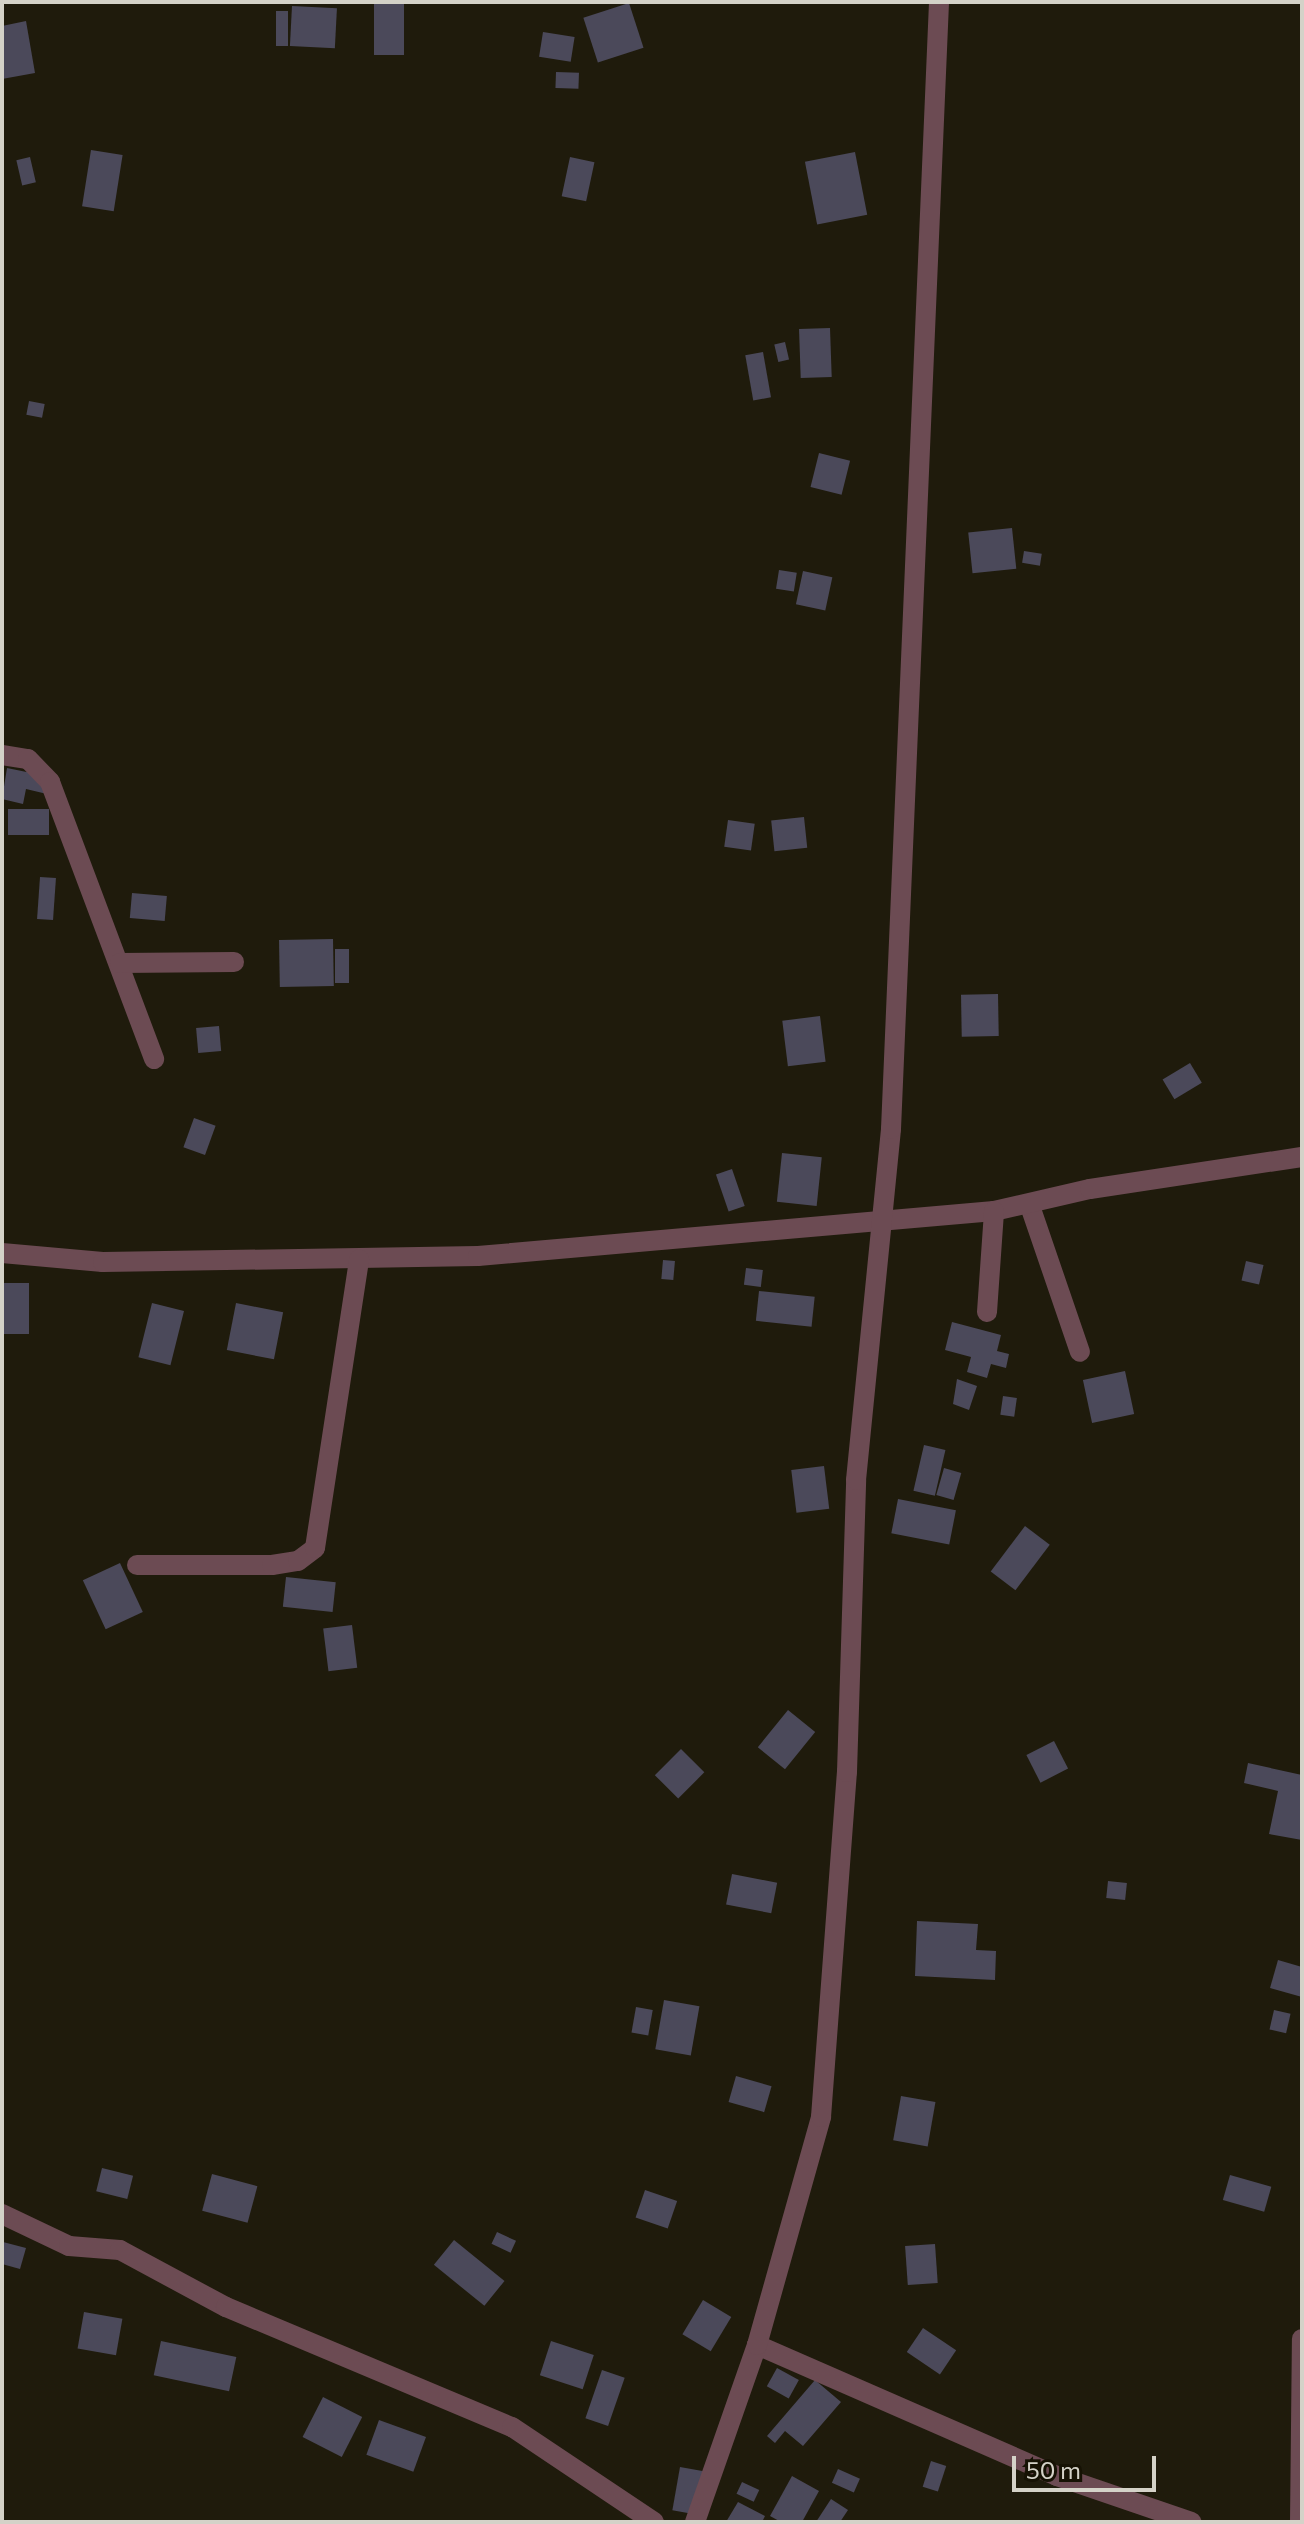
<!DOCTYPE html>
<html>
<head>
<meta charset="utf-8">
<style>
	body { margin:0 }
	#map { position:relative; width:1304px; height:2524px; overflow:hidden; background:#1f1b0c; font-family:Commissioner,sans-serif }
	div>[style] { position:absolute }
	.building>* { inset:0; background:#4b495a; transform-origin:0 0 }
	.minor>* { height:20px; margin:-10px; padding:0 10px; transform-origin:10px; border-radius:10px; background:#6c4b53 }
	span { translate:-50% -50%; white-space:nowrap; text-align:center; line-height:1.15; -webkit-text-stroke:6px #161204; paint-order:stroke }
	.frame { position:absolute; inset:0; border:4px solid #d4d2c8; pointer-events:none }
	.scale { position:absolute; left:1012px; top:2456px; width:144px; height:36px; box-sizing:border-box; border:4px solid #d4d2c8; border-top:0; padding-left:10px; font-size:24px; line-height:28px; white-space:nowrap; color:#d4d2c8; -webkit-text-stroke:6px #161204; paint-order:stroke }
</style>
</head>
<body>
<div id="map">
	<div class="building">
		<div style="left:374px;top:2px;width:30px;height:53px"></div>
		<div style="left:629px;top:3px;width:47px;height:48px;rotate:72deg"></div>
		<div style="left:292px;top:6px;width:45px;height:40px;rotate:3deg"></div>
		<div style="left:276px;top:11px;width:12px;height:35px"></div>
		<div style="clip-path:polygon(26px 21px,35px 73px,2px 79px,2px 26px)"></div>
		<div style="left:543px;top:32px;width:32px;height:25px;rotate:9deg"></div>
		<div style="left:556px;top:72px;width:23px;height:16px;rotate:2deg"></div>
		<div style="left:91px;top:150px;width:32px;height:57px;rotate:9deg"></div>
		<div style="left:855px;top:152px;width:64px;height:51px;rotate:79deg"></div>
		<div style="left:30px;top:157px;width:26px;height:14px;rotate:77deg"></div>
		<div style="left:570px;top:157px;width:25px;height:40px;rotate:12deg"></div>
		<div style="left:830px;top:328px;width:49px;height:31px;rotate:88deg"></div>
		<div style="left:785px;top:342px;width:18px;height:11px;rotate:77deg"></div>
		<div style="left:763px;top:352px;width:46px;height:18px;rotate:80deg"></div>
		<div style="left:29px;top:401px;width:16px;height:14px;rotate:11deg"></div>
		<div style="left:819px;top:453px;width:32px;height:35px;rotate:14deg"></div>
		<div style="left:1012px;top:528px;width:41px;height:44px;rotate:84deg"></div>
		<div style="left:1024px;top:551px;width:18px;height:12px;rotate:9deg"></div>
		<div style="left:779px;top:570px;width:18px;height:19px;rotate:9deg"></div>
		<div style="left:803px;top:571px;width:30px;height:34px;rotate:12deg"></div>
		<div style="clip-path:polygon(7px 768px,51px 777px,47px 794px,26px 789px,23px 804px,2px 799px)"></div>
		<div style="left:8px;top:809px;width:41px;height:26px"></div>
		<div style="left:804px;top:817px;width:31px;height:33px;rotate:84deg"></div>
		<div style="left:728px;top:820px;width:27px;height:27px;rotate:8deg"></div>
		<div style="left:40px;top:877px;width:16px;height:42px;rotate:4deg"></div>
		<div style="left:132px;top:893px;width:35px;height:25px;rotate:5deg"></div>
		<div style="left:333px;top:939px;width:47px;height:54px;rotate:89deg"></div>
		<div style="left:335px;top:949px;width:14px;height:34px"></div>
		<div style="left:998px;top:994px;width:42px;height:37px;rotate:89deg"></div>
		<div style="left:820px;top:1016px;width:46px;height:38px;rotate:83deg"></div>
		<div style="left:219px;top:1026px;width:25px;height:23px;rotate:85deg"></div>
		<div style="left:1190px;top:1063px;width:23px;height:32px;rotate:59deg"></div>
		<div style="left:194px;top:1118px;width:23px;height:31px;rotate:20deg"></div>
		<div style="left:782px;top:1153px;width:40px;height:49px;rotate:6deg"></div>
		<div style="left:732px;top:1169px;width:39px;height:17px;rotate:71deg"></div>
		<div style="left:663px;top:1260px;width:12px;height:19px;rotate:5deg"></div>
		<div style="left:1246px;top:1261px;width:18px;height:20px;rotate:13deg"></div>
		<div style="left:746px;top:1268px;width:17px;height:17px;rotate:7deg"></div>
		<div style="left:2px;top:1283px;width:27px;height:51px"></div>
		<div style="left:759px;top:1291px;width:56px;height:30px;rotate:6deg"></div>
		<div style="left:152px;top:1303px;width:33px;height:56px;rotate:14deg"></div>
		<div style="left:236px;top:1303px;width:48px;height:48px;rotate:11deg"></div>
		<div style="clip-path:polygon(952px 1322px,1001px 1335px,997px 1351px,1009px 1354px,1006px 1368px,991px 1364px,987px 1378px,967px 1372px,971px 1357px,945px 1350px)"></div>
		<div style="left:1125px;top:1371px;width:44px;height:43px;rotate:78deg"></div>
		<div style="clip-path:polygon(957px 1379px,977px 1386px,969px 1410px,953px 1404px)"></div>
		<div style="left:1003px;top:1396px;width:14px;height:19px;rotate:8deg"></div>
		<div style="left:924px;top:1445px;width:22px;height:47px;rotate:13deg"></div>
		<div style="left:824px;top:1466px;width:43px;height:33px;rotate:83deg"></div>
		<div style="left:944px;top:1468px;width:18px;height:28px;rotate:16deg"></div>
		<div style="left:898px;top:1499px;width:59px;height:35px;rotate:11deg"></div>
		<div style="left:1025px;top:1526px;width:31px;height:57px;rotate:37deg"></div>
		<div style="left:120px;top:1563px;width:54px;height:41px;rotate:65deg"></div>
		<div style="left:286px;top:1577px;width:50px;height:30px;rotate:6deg"></div>
		<div style="left:352px;top:1625px;width:43px;height:29px;rotate:83deg"></div>
		<div style="left:788px;top:1710px;width:35px;height:48px;rotate:39deg"></div>
		<div style="left:1054px;top:1741px;width:31px;height:31px;rotate:63deg"></div>
		<div style="left:681px;top:1749px;width:33px;height:37px;rotate:45deg"></div>
		<div style="clip-path:polygon(1248px 1763px,1302px 1775px,1302px 1840px,1269px 1834px,1278px 1791px,1244px 1783px)"></div>
		<div style="left:732px;top:1874px;width:46px;height:31px;rotate:11deg"></div>
		<div style="left:1108px;top:1881px;width:19px;height:17px;rotate:6deg"></div>
		<div style="clip-path:polygon(917px 1921px,978px 1924px,976px 1950px,996px 1951px,995px 1980px,915px 1976px)"></div>
		<div style="clip-path:polygon(1278px 1960px,1302px 1967px,1302px 1997px,1270px 1988px)"></div>
		<div style="left:664px;top:2000px;width:36px;height:50px;rotate:10deg"></div>
		<div style="left:636px;top:2007px;width:17px;height:26px;rotate:10deg"></div>
		<div style="left:1274px;top:2010px;width:17px;height:20px;rotate:13deg"></div>
		<div style="left:736px;top:2076px;width:37px;height:27px;rotate:16deg"></div>
		<div style="left:901px;top:2096px;width:35px;height:45px;rotate:10deg"></div>
		<div style="left:102px;top:2168px;width:32px;height:24px;rotate:14deg"></div>
		<div style="left:212px;top:2174px;width:47px;height:38px;rotate:15deg"></div>
		<div style="left:1230px;top:2175px;width:43px;height:26px;rotate:16deg"></div>
		<div style="left:645px;top:2190px;width:34px;height:29px;rotate:19deg"></div>
		<div style="left:497px;top:2232px;width:21px;height:13px;rotate:25deg"></div>
		<div style="left:454px;top:2240px;width:65px;height:32px;rotate:39deg"></div>
		<div style="clip-path:polygon(3px 2242px,26px 2248px,20px 2269px,2px 2264px)"></div>
		<div style="left:935px;top:2244px;width:39px;height:30px;rotate:86deg"></div>
		<div style="left:703px;top:2300px;width:33px;height:40px;rotate:31deg"></div>
		<div style="left:84px;top:2312px;width:39px;height:37px;rotate:10deg"></div>
		<div style="left:923px;top:2328px;width:40px;height:29px;rotate:34deg"></div>
		<div style="left:161px;top:2341px;width:77px;height:35px;rotate:12deg"></div>
		<div style="left:551px;top:2341px;width:45px;height:36px;rotate:18deg"></div>
		<div style="left:777px;top:2368px;width:25px;height:21px;rotate:29deg"></div>
		<div style="left:602px;top:2370px;width:24px;height:51px;rotate:19deg"></div>
		<div style="clip-path:polygon(815px 2380px,841px 2402px,803px 2446px,785px 2431px,775px 2443px,767px 2436px)"></div>
		<div style="left:323px;top:2397px;width:44px;height:45px;rotate:27deg"></div>
		<div style="left:379px;top:2420px;width:50px;height:37px;rotate:20deg"></div>
		<div style="left:931px;top:2461px;width:16px;height:27px;rotate:18deg"></div>
		<div style="left:680px;top:2467px;width:27px;height:44px;rotate:10deg"></div>
		<div style="left:838px;top:2469px;width:24px;height:15px;rotate:24deg"></div>
		<div style="clip-path:polygon(792px 2476px,819px 2491px,802px 2522px,781px 2522px,770px 2516px)"></div>
		<div style="left:742px;top:2482px;width:19px;height:13px;rotate:25deg"></div>
		<div style="clip-path:polygon(831px 2499px,848px 2510px,840px 2522px,816px 2522px)"></div>
		<div style="clip-path:polygon(738px 2502px,765px 2516px,762px 2522px,726px 2522px)"></div>
	</div>
	<div class="minor">
		<div style="left:2px;top:755px;width:26px;rotate:9deg"></div>
		<div style="left:28px;top:759px;width:32px;rotate:46deg"></div>
		<div style="left:50px;top:782px;width:296px;rotate:69.4deg"></div>
		<div style="left:120px;top:963px;width:114px;rotate:-0.5deg"></div>
		<div style="left:1030px;top:1206px;width:154px;rotate:71.1deg"></div>
		<div style="left:2px;top:1253px;width:101px;rotate:5.1deg"></div>
		<div style="left:103px;top:1262px;width:375px;rotate:-0.9deg"></div>
		<div style="left:478px;top:1256px;width:518px;rotate:-4.98deg"></div>
		<div style="left:994px;top:1211px;width:98px;rotate:-12.9deg"></div>
		<div style="left:1090px;top:1189px;width:214px;rotate:-8.6deg"></div>
		<div style="left:987px;top:1312px;width:101px;rotate:-86deg"></div>
		<div style="left:137px;top:1565px;width:135px"></div>
		<div style="left:272px;top:1565px;width:26px;rotate:-9deg"></div>
		<div style="left:298px;top:1561px;width:21px;rotate:-37deg"></div>
		<div style="left:315px;top:1548px;width:292px;rotate:-81.3deg"></div>
		<div style="left:2px;top:2214px;width:74px;rotate:25.5deg"></div>
		<div style="left:69px;top:2246px;width:51px;rotate:4.5deg"></div>
		<div style="left:120px;top:2250px;width:120px;rotate:28.3deg"></div>
		<div style="left:226px;top:2307px;width:310px;rotate:22.8deg"></div>
		<div style="left:512px;top:2427px;width:171px;rotate:33.8deg"></div>
		<div style="left:757px;top:2345px;width:327px;rotate:23.6deg"></div>
		<div style="left:1057px;top:2476px;width:142px;rotate:18.9deg"></div>
		<div style="left:695px;top:2522px;width:188px;rotate:-70.7deg"></div>
		<div style="left:757px;top:2345px;width:237px;rotate:-74.3deg"></div>
		<div style="left:821px;top:2117px;width:346px;rotate:-85.7deg"></div>
		<div style="left:847px;top:1772px;width:292px;rotate:-88.2deg"></div>
		<div style="left:856px;top:1480px;width:353px;rotate:-84.3deg"></div>
		<div style="left:891px;top:1129px;width:1128px;rotate:-87.56deg"></div>
		<div style="left:1300px;top:2522px;width:183px;rotate:-89.4deg"></div>
	</div>
	<div class="frame"></div>
	<div class="scale">50 m</div>
</div>
</body>
</html>
